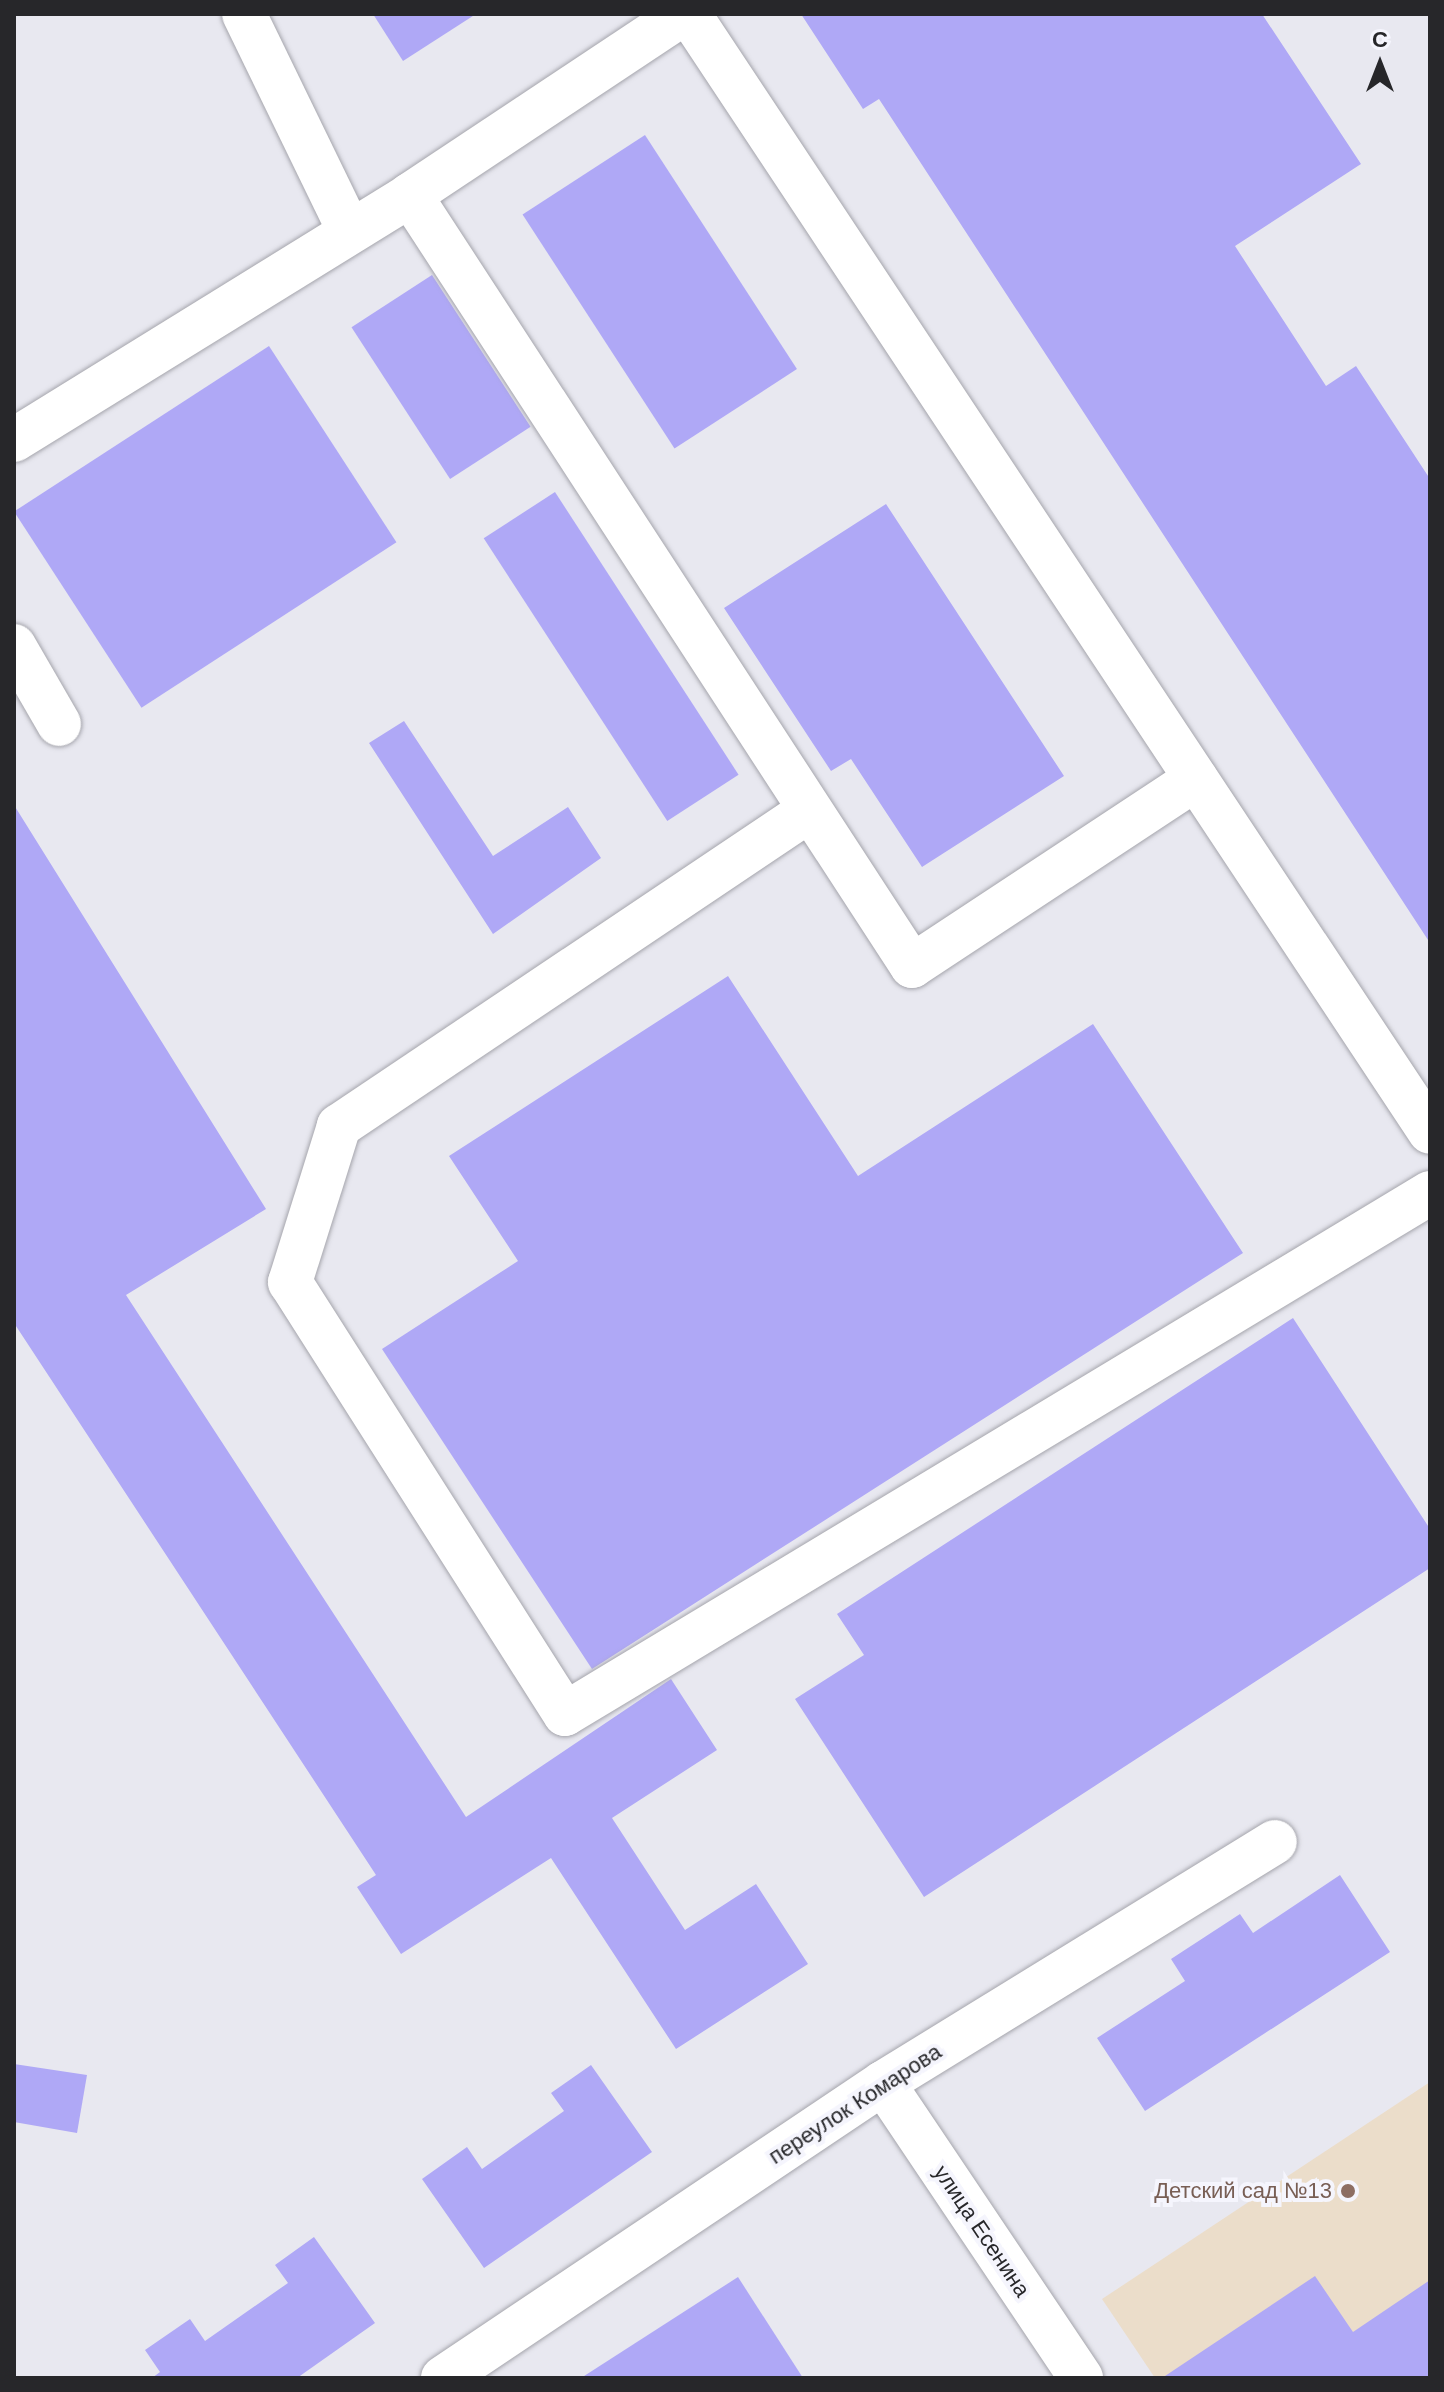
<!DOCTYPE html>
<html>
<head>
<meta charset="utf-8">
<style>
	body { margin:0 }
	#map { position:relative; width:1444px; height:2392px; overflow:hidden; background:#e8e8f0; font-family:Helvetica,sans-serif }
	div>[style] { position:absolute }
	.education>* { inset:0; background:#ebddca }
	.building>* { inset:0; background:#afa8f6; transform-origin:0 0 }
	.roads { filter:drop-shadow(0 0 2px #a5a5ac) drop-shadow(0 0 2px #a5a5ac) }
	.minor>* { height:44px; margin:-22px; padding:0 22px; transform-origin:22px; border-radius:22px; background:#fff }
	.dots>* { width:22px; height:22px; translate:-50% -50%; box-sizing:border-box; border:4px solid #f5f5fd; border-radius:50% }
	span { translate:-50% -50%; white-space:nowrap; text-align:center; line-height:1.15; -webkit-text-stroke:8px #f5f5fd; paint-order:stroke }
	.street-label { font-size:22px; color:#27272a }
	.education-label { font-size:22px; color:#785e54 }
	.right { translate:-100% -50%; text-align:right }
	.frame { position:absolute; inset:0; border:16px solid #27272a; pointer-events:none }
	.north { position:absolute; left:1340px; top:24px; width:80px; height:80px; -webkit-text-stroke:6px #f5f5fd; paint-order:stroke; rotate:0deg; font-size:22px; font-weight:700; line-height:32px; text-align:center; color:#27272a }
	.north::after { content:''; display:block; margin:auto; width:28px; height:36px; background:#27272a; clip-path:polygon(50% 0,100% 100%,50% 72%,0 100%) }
</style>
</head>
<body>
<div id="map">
	<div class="education">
		<div style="clip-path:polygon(1430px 2082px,1430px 2378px,1155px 2378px,1102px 2299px)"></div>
	</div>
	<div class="building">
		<div style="clip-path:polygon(373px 14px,476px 14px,403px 61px)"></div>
		<div style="clip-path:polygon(801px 14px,1262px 14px,1361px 164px,1235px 246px,1326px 386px,1356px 366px,1430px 479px,1430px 943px,879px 99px,863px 109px)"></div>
		<div style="left:645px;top:135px;width:279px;height:146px;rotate:57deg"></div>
		<div style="left:432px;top:275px;width:181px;height:96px;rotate:57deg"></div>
		<div style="left:269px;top:346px;width:234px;height:304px;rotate:57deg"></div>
		<div style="left:555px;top:492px;width:337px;height:85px;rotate:57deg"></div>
		<div style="clip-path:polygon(886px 504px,1064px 776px,922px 867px,851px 759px,831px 771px,724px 608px)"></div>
		<div style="clip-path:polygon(404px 721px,493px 856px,568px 807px,601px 858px,493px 934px,369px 743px)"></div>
		<div style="clip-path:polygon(14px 805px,266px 1209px,126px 1295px,466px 1817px,671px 1679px,717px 1750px,612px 1818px,685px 1930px,756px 1884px,808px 1964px,676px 2049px,551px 1858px,401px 1954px,357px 1887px,376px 1875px,14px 1323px)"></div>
		<div style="clip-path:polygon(728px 976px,858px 1176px,1093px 1024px,1243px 1253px,592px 1669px,382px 1349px,518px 1261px,449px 1156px)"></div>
		<div style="clip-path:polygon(1293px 1318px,1430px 1529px,1430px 1568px,924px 1897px,795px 1699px,864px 1655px,837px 1614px)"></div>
		<div style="clip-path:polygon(1340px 1875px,1390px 1952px,1145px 2111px,1097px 2038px,1185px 1981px,1171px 1959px,1240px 1914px,1253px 1933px)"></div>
		<div style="clip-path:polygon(14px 2064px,87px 2075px,77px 2133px,14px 2122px)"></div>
		<div style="clip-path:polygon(591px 2065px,652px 2152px,484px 2268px,422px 2179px,467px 2147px,482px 2169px,564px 2111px,551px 2093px)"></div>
		<div style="clip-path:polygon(314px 2237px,375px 2323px,297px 2378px,152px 2378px,160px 2372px,145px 2350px,190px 2319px,205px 2341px,288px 2283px,275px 2265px)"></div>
		<div style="clip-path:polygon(1315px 2276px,1353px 2332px,1430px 2280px,1430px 2378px,1162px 2378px)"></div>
		<div style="clip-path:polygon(738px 2277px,803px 2378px,581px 2378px)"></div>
	</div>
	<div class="roads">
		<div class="minor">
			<div style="left:244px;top:14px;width:242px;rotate:64.1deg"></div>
			<div style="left:689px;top:14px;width:1341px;rotate:56.46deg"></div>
			<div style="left:410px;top:195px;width:920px;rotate:56.93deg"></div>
			<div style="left:912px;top:966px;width:340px;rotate:-33.4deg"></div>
			<div style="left:14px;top:440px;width:466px;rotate:-31.7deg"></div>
			<div style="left:410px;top:195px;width:327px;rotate:-33.6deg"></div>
			<div style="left:14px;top:646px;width:90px;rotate:60deg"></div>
			<div style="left:807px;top:812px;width:564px;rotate:146.14deg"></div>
			<div style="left:339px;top:1126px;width:164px;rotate:107.4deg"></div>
			<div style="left:290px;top:1282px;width:512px;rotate:57.52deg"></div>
			<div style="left:565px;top:1714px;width:1010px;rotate:-31.06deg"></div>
			<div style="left:883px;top:2083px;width:355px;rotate:56.1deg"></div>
			<div style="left:443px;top:2378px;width:530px;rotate:-33.84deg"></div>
			<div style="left:883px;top:2083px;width:460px;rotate:-31.6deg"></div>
		</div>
	</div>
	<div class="dots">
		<div style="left:1348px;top:2191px;background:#8d6e63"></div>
	</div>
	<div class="street-label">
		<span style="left:855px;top:2104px;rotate:-33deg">переулок Комарова</span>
		<span style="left:982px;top:2231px;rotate:56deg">улица Есенина</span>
	</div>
	<div class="education-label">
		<span class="right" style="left:1332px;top:2191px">Детский сад №13</span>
	</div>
	<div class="frame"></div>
	<div class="north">С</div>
</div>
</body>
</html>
